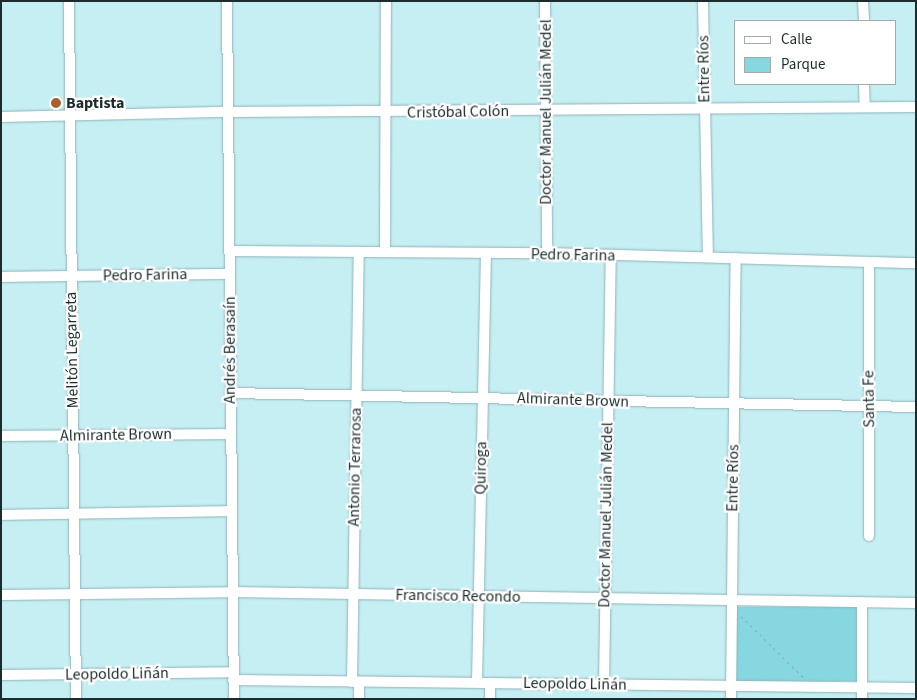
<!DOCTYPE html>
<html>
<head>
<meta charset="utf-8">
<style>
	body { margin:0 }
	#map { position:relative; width:917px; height:700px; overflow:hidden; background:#c6eff4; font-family:"Source Sans 3",sans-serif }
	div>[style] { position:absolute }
	.green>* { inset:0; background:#87d7e1; transform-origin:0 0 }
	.path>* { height:1px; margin-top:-0.5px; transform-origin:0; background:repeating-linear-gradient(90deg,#87a6aa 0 2.5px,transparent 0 6.5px) }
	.roads { filter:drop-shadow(0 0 1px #8db4b9) drop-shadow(0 0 1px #8db4b9) }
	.minor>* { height:10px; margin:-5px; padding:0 5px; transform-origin:5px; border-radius:5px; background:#fff }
	.dots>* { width:14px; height:14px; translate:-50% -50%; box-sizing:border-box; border:2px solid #fff; border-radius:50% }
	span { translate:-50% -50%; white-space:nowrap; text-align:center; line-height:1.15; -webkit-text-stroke:4.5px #fff; paint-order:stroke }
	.street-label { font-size:16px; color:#1c2c2d }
	.poi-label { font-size:16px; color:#1c2c2d; font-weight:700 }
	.left { translate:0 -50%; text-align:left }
	.frame { position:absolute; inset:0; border:2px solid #1c2c2d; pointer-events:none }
	.legend { position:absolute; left:734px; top:20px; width:162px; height:65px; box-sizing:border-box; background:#fff; border:1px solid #a4abab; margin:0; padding:6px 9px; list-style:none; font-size:15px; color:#1c2c2d }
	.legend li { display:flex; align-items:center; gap:10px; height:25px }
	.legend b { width:25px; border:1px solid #a4abab }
</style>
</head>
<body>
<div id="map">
	<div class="green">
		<div style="left:736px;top:607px;width:122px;height:74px"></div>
	</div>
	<div class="path">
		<div style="left:741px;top:616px;width:88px;rotate:44.5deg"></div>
	</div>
	<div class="roads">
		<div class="minor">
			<div style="left:69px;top:1px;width:698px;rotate:89.43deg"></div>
			<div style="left:227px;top:1px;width:698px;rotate:89.43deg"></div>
			<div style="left:545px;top:1px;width:252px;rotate:89.5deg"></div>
			<div style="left:703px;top:1px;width:255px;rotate:88.9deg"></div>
			<div style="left:863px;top:1px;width:20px;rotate:87deg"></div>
			<div style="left:864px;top:84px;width:23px;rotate:88deg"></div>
			<div style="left:1px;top:117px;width:227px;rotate:-1.3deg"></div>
			<div style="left:228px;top:112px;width:688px;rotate:-0.42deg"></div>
			<div style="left:229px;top:251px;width:318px;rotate:0.4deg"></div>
			<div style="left:547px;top:253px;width:369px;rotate:1.6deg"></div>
			<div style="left:385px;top:252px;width:251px;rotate:-89.8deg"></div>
			<div style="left:1px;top:277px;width:229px;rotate:-0.8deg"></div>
			<div style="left:230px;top:393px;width:686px;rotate:1.17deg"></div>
			<div style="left:1px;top:436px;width:229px;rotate:-0.5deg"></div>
			<div style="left:1px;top:515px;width:230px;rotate:-1deg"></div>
			<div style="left:869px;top:536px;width:274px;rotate:-90deg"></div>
			<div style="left:1px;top:595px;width:231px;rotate:-0.7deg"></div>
			<div style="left:232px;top:592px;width:684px;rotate:0.92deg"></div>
			<div style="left:1px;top:675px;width:232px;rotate:-0.7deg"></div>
			<div style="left:233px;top:680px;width:683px;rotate:0.67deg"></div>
			<div style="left:352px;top:682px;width:430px;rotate:-89.1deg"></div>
			<div style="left:359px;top:682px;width:17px;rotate:90deg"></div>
			<div style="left:477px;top:682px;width:428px;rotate:-88.8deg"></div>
			<div style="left:604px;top:685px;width:429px;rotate:-89.1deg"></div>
			<div style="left:490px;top:699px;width:16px;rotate:-90deg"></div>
			<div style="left:731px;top:699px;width:441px;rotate:-89.4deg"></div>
			<div style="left:862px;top:699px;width:96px;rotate:-90deg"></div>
		</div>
	</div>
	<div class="dots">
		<div style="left:56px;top:103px;background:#a66330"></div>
	</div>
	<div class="street-label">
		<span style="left:704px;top:69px;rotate:-91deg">Entre Ríos</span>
		<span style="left:458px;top:112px;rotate:-1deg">Cristóbal Colón</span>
		<span style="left:546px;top:112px;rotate:-90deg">Doctor Manuel Julián Medel</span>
		<span style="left:573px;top:255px;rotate:1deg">Pedro Farina</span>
		<span style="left:145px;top:275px;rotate:-1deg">Pedro Farina</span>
		<span style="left:72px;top:350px;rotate:-91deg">Melitón Legarreta</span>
		<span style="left:230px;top:350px;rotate:-90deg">Andrés Berasaín</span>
		<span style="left:869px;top:399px;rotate:-91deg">Santa Fe</span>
		<span style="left:573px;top:400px;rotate:2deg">Almirante Brown</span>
		<span style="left:116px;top:435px;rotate:-1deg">Almirante Brown</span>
		<span style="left:355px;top:467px;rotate:-89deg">Antonio Terrarosa</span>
		<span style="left:481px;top:468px;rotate:-89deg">Quiroga</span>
		<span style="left:733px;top:478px;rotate:-89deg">Entre Ríos</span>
		<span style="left:606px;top:515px;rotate:-89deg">Doctor Manuel Julián Medel</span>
		<span style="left:458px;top:596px;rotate:1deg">Francisco Recondo</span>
		<span style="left:117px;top:674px;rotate:-1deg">Leopoldo Liñán</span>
		<span style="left:575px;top:684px;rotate:1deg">Leopoldo Liñán</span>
	</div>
	<div class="poi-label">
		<span class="left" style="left:66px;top:103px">Baptista</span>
	</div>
	<div class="frame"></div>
	<ul class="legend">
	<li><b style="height:6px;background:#fff"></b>Calle</li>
	<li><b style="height:14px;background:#87d7e1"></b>Parque</li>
	</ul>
</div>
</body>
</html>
